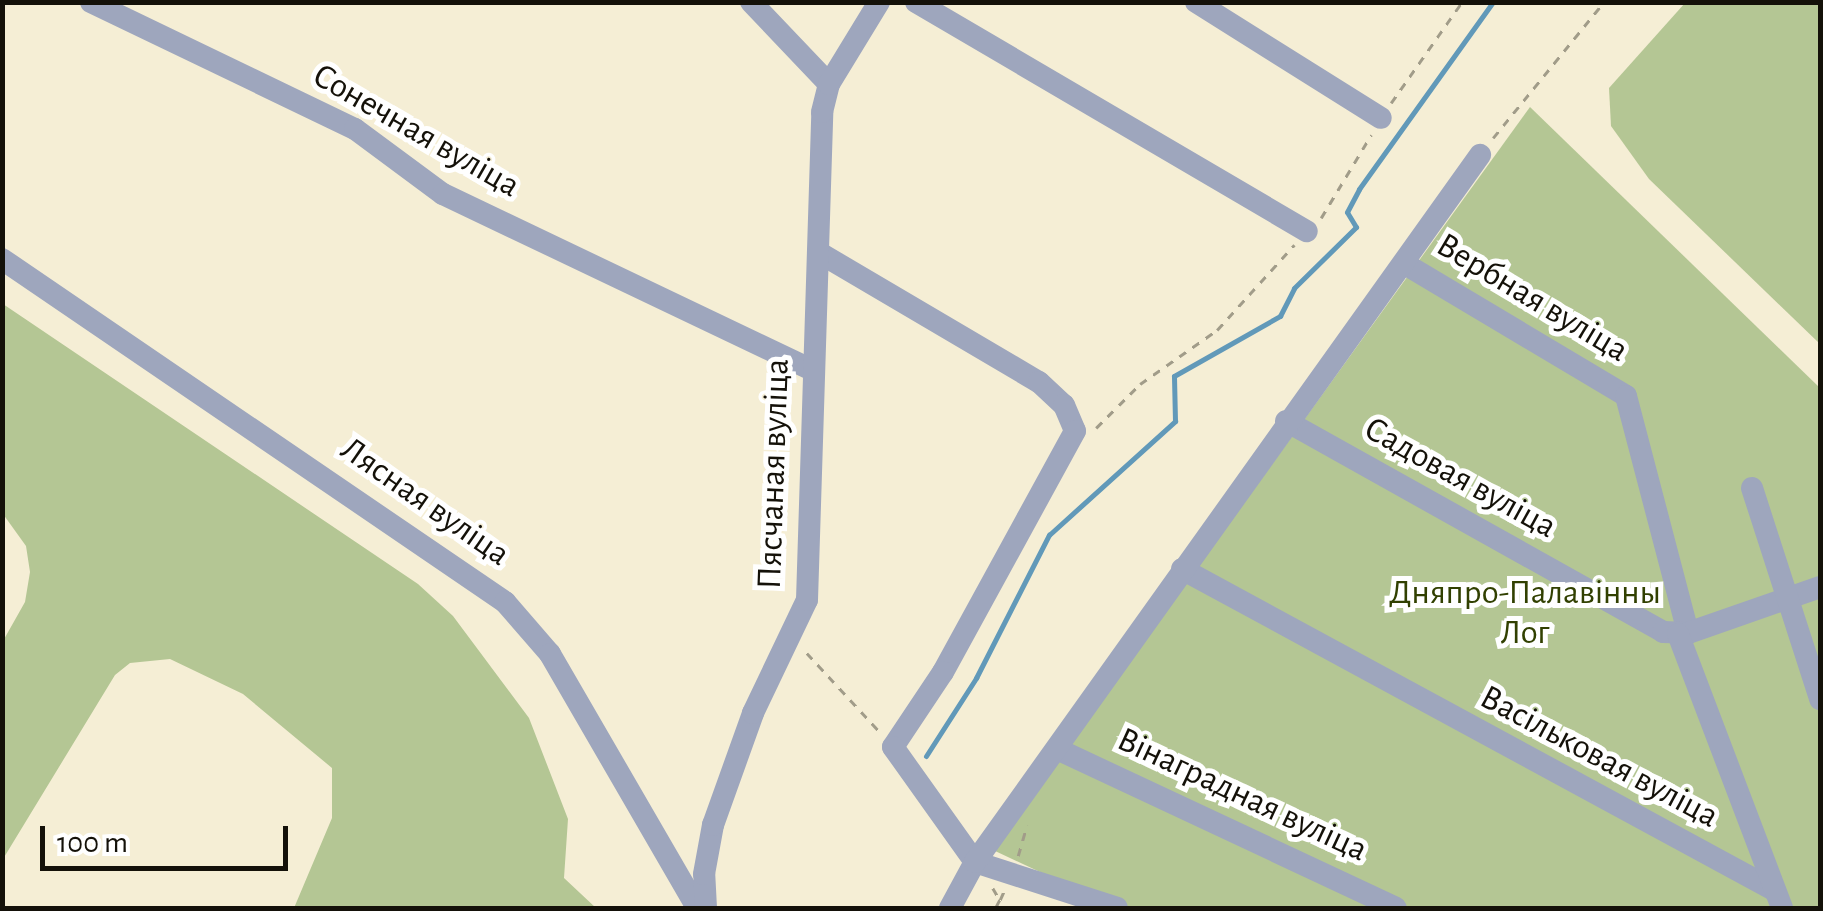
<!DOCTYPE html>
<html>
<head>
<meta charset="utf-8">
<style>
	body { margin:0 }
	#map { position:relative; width:1823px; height:911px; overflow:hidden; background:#f5eed5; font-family:"Alegreya Sans",sans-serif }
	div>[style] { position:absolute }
	.green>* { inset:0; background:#b4c694 }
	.stream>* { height:5px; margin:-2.5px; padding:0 2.5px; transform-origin:2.5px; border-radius:2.5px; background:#6199b9 }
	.path>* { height:2.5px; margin-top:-1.25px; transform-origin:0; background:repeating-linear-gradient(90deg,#a19c89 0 8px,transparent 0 16px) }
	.minor>* { height:22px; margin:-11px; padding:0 11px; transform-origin:11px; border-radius:11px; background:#9ea6bd }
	span { translate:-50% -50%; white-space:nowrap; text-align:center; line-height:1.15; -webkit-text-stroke:10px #fff; paint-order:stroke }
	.street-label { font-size:35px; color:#141109 }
	.park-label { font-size:35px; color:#314001 }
	.frame { position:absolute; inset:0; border:5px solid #141109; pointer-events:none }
	.scale { position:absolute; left:40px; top:826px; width:248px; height:45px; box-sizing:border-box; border:5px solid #141109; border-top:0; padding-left:12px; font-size:30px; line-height:35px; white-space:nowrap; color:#141109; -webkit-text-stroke:8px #fff; paint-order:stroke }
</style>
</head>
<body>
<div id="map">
	<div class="green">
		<div style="clip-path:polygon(1685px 3px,1820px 3px,1820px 344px,1649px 179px,1611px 126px,1609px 88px)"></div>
		<div style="clip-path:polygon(1530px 107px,1820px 388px,1820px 908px,1117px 908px,993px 850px)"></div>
		<div style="clip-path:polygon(3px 304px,418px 584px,453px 616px,529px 718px,568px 819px,564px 878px,596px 908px,294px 908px,332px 818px,332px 768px,243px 694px,170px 659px,130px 663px,115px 675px,3px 859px,3px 641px,25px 602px,30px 572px,26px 546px,3px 514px)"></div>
	</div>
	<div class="stream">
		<div style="left:926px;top:756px;width:93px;rotate:-57.3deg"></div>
		<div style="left:976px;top:678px;width:161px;rotate:-63deg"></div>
		<div style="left:1049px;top:535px;width:170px;rotate:-42.1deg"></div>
		<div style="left:1175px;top:421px;width:45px;rotate:-91.3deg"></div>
		<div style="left:1174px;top:376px;width:122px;rotate:-29.5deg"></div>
		<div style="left:1280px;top:316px;width:31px;rotate:-63deg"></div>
		<div style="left:1294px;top:288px;width:87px;rotate:-44.5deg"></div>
		<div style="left:1356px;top:227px;width:17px;rotate:-121deg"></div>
		<div style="left:1347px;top:212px;width:26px;rotate:-62deg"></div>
		<div style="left:1359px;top:189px;width:230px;rotate:-54.4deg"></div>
	</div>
	<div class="path">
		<div style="left:1391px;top:103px;width:123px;rotate:-54.9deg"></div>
		<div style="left:1493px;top:138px;width:176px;rotate:-50.8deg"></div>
		<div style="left:1321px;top:218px;width:97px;rotate:-58.9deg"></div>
		<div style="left:1096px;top:428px;width:62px;rotate:-45deg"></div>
		<div style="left:1140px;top:384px;width:94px;rotate:-35deg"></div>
		<div style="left:1217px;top:330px;width:115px;rotate:-47.8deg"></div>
		<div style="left:807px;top:653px;width:106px;rotate:47.3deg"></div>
		<div style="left:1018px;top:856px;width:32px;rotate:-74deg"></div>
		<div style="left:993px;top:888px;width:14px;rotate:60deg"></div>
		<div style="left:1000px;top:900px;width:9px;rotate:117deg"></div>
		<div style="left:1000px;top:900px;width:10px;rotate:-66deg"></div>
	</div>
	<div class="minor">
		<div style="left:91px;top:2px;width:293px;rotate:25.7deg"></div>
		<div style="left:355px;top:129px;width:109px;rotate:36.5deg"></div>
		<div style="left:443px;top:194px;width:411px;rotate:25.5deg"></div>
		<div style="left:751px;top:2px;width:113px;rotate:46.4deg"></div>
		<div style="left:916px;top:2px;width:453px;rotate:30.4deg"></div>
		<div style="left:1196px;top:2px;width:218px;rotate:32.1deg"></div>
		<div style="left:818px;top:252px;width:256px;rotate:30.5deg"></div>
		<div style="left:1039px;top:382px;width:34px;rotate:43deg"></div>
		<div style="left:1064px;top:405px;width:28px;rotate:67deg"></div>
		<div style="left:1075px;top:431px;width:275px;rotate:118.7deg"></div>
		<div style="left:943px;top:672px;width:90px;rotate:123.7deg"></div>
		<div style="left:893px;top:747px;width:141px;rotate:54.5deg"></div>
		<div style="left:975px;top:862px;width:149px;rotate:17.9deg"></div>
		<div style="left:2px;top:259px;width:609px;rotate:34.29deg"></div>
		<div style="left:505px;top:602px;width:69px;rotate:49.1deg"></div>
		<div style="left:550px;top:654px;width:293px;rotate:59.9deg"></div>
		<div style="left:1405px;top:264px;width:257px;rotate:30.8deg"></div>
		<div style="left:1626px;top:396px;width:245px;rotate:75.3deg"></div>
		<div style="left:1286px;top:421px;width:432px;rotate:29.2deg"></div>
		<div style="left:1663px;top:632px;width:25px;rotate:2deg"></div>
		<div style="left:1688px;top:633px;width:140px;rotate:-19.2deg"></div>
		<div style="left:1752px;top:488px;width:222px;rotate:72.1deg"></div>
		<div style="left:1182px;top:569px;width:673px;rotate:28.47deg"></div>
		<div style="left:1678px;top:634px;width:293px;rotate:69.2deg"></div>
		<div style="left:1057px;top:749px;width:374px;rotate:25.1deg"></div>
		<div style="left:706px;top:908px;width:34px;rotate:-93deg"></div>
		<div style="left:704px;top:874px;width:50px;rotate:-79.6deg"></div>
		<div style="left:713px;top:825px;width:119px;rotate:-70.3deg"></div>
		<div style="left:753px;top:713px;width:125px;rotate:-64.5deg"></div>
		<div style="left:807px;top:600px;width:488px;rotate:-88.2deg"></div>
		<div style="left:822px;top:112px;width:29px;rotate:-76deg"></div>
		<div style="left:829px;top:84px;width:96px;rotate:-58.6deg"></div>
		<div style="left:950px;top:908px;width:52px;rotate:-61.5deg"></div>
		<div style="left:975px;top:862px;width:869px;rotate:-54.46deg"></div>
	</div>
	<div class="street-label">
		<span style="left:416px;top:131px;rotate:30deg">Сонечная вуліца</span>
		<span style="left:1532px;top:298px;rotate:31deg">Вербная вуліца</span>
		<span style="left:774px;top:474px;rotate:-88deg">Пясчаная вуліца</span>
		<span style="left:1460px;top:478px;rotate:29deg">Садовая вуліца</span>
		<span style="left:425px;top:502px;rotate:35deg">Лясная вуліца</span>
		<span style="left:1599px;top:757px;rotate:28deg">Васільковая вуліца</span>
		<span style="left:1242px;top:795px;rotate:25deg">Вінаградная вуліца</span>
	</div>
	<div class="park-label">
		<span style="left:1525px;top:613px">Дняпро-Палавінны<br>Лог</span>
	</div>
	<div class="frame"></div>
	<div class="scale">100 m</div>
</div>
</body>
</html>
